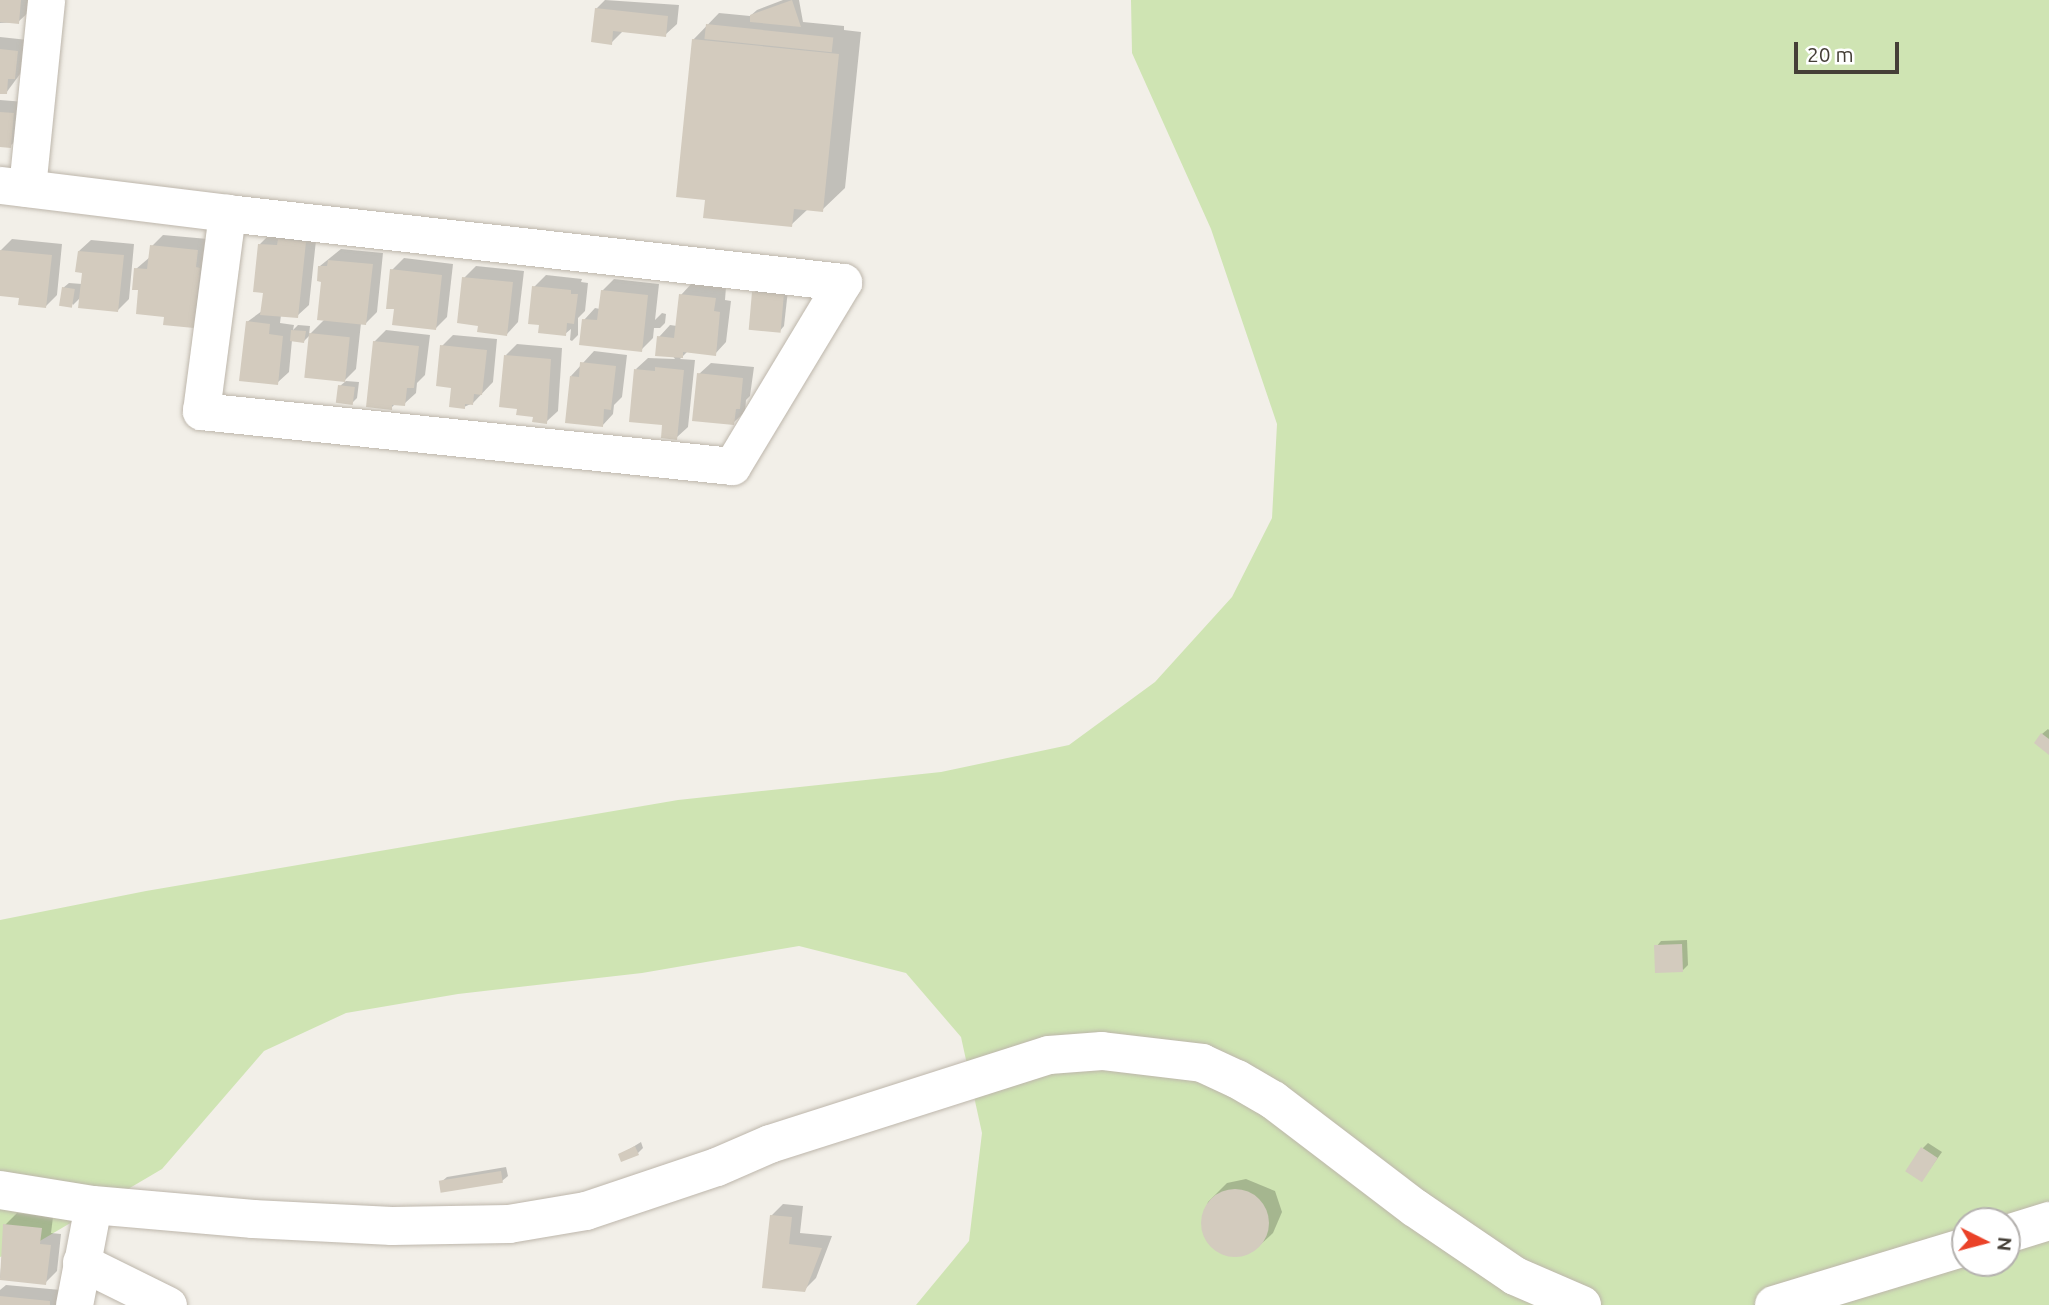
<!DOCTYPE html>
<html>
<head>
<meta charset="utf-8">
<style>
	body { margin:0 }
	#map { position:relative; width:2049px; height:1305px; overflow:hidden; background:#f2efe8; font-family:Ubuntu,sans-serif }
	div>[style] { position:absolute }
	.green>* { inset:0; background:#cfe4b3 }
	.shadow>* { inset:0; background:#0003 }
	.building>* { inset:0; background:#d3cbbe; transform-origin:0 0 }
	.round { border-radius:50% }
	.roads { filter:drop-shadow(0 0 2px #bdb6ab) drop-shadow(0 0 2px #bdb6ab) }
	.minor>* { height:37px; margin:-18.5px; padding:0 18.5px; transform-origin:18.5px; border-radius:18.5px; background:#fff }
	.tertiary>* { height:38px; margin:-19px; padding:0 19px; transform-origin:19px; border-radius:19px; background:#fff }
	span { translate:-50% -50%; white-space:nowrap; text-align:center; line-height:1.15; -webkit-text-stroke:5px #fff; paint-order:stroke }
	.north { position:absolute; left:1951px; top:1207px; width:70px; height:70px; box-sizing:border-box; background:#fff; border:2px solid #b5b2af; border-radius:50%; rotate:96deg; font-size:19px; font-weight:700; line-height:28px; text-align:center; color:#453f37 }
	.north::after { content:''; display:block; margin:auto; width:24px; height:32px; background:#ea4228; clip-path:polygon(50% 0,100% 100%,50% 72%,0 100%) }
	.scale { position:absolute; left:1794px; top:42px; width:105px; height:32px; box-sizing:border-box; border:4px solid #453f37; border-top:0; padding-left:9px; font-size:21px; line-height:24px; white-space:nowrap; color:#453f37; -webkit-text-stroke:5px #fff; paint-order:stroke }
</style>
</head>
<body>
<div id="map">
	<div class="green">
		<div style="clip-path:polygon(evenodd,1131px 0,2049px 0,2049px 1305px,916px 1305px,969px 1241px,982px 1133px,961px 1037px,906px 973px,799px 946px,642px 973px,458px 994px,346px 1013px,264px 1051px,162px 1169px,28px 1248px,0 1257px,0 920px,146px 891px,678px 800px,941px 772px,1069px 745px,1155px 682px,1232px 597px,1272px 518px,1277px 424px,1211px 229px,1132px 53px,1131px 0,1965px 1221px,2007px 1221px,2007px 1263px,1965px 1263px,1965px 1221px)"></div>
	</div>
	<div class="shadow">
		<div style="clip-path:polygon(0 0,31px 0,30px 11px,18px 22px,0 23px)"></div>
		<div style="clip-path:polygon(605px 0,679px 5px,677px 24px,665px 35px,624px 30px,611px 43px,596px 9px)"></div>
		<div style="clip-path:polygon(783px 0,799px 0,803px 22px,844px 26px,844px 30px,861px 32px,845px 188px,822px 210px,808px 209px,791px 225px,707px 198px,693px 40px,719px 13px,750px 16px,757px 10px)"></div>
		<div style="clip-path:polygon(0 37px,28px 40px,26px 66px,6px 93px,0 92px)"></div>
		<div style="clip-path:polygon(0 100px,25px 102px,22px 135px,10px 146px,0 145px)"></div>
		<div style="clip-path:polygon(317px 231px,309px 305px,297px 316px,281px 315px,280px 323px,294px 325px,293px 330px,298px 325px,310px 326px,309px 335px,325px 319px,320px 266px,341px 249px,383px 253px,377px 312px,366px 323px,361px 323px,356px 369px,345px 380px,311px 334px,304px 341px,292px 340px,289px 372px,277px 383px,247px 322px,262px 311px,264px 291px,259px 245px,271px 233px)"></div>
		<div style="clip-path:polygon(163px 235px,208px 239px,205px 314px,166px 316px,140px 289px,136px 269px,150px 257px,152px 246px)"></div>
		<div style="clip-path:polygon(12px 239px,62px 244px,57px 295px,45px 307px,21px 296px,0 294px,0 251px)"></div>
		<div style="clip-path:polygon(91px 240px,134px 244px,129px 299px,117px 311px,81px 297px,73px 305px,63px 288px,69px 283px,82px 284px,84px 271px,79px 251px)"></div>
		<div style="clip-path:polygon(404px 258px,453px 264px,447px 317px,436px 328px,396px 308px,392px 270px)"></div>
		<div style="clip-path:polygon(476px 266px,524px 271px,518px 322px,507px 334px,480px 324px,464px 278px)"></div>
		<div style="clip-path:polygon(546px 275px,582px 279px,581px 282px,588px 283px,585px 311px,578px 318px,578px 335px,572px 341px,570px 340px,571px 329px,565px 334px,534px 287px)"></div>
		<div style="clip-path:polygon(614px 279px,659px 284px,655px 320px,662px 313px,666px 314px,665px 323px,660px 328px,654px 328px,653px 338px,641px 350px,584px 320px,595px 308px,600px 309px,602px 291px)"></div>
		<div style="clip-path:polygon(692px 283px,726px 287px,725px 300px,731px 301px,726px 342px,715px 354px,688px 351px,680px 359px,695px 360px,688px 427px,676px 438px,664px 424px,636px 369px,648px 358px,675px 359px,659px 337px,670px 325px,677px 326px,681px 295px)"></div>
		<div style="clip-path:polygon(760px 287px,788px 290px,784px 326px,779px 332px,754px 293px)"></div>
		<div style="clip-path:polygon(386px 330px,430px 335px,425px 375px,417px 383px,416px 393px,404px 404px,396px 403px,391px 408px,374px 342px)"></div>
		<div style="clip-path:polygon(453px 335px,497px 339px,493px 382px,473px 403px,464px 407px,453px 386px,442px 346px)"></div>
		<div style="clip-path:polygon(517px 344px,562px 348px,558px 411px,546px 422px,535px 415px,506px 355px)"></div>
		<div style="clip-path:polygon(594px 351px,627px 355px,622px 397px,614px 405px,613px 414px,602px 426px,571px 376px)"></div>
		<div style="clip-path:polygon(711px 363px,754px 367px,750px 396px,746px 400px,745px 412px,733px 423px,699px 374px)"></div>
		<div style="clip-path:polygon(346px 381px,359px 382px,357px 398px,352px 403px,340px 386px)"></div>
		<div style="clip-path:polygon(2048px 729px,2049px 730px,2049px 753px,2042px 734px)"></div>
		<div style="clip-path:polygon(1687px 940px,1688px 965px,1683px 970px,1656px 947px,1661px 941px)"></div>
		<div style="clip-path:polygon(641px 1142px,643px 1148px,638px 1153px,620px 1155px)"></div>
		<div style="clip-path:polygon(1928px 1143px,1942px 1152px,1922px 1180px,1923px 1148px)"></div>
		<div style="clip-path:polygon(506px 1167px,508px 1176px,502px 1181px,441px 1182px,447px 1177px)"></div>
		<div style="clip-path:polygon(1246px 1179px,1275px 1191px,1282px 1212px,1273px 1233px,1260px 1245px,1243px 1253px,1222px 1252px,1210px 1242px,1204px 1231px,1202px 1221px,1208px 1202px,1227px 1183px)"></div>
		<div style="clip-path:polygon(783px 1204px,803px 1206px,800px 1233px,832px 1236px,816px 1278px,804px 1290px,771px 1216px)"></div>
		<div style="clip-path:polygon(17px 1213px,53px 1217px,51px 1233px,61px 1234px,57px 1271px,45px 1283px,0 1278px,5px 1225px)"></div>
		<div style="clip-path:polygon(6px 1285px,61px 1290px,59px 1305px,0 1305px,0 1290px)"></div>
	</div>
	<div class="building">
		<div style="clip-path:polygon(0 0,21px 0,19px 24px,0 22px)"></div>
		<div style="clip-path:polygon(792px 0,801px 27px,750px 22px,750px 15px)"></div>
		<div style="clip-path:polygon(595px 8px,668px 16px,666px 37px,613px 31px,612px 45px,591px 42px)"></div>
		<div style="left:706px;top:24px;width:128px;height:15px;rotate:6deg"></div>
		<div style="clip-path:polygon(692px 39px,839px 54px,823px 212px,794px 209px,792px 227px,703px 218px,705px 200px,676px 197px)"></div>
		<div style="clip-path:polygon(0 49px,18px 51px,15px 79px,8px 79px,7px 94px,0 94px)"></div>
		<div style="clip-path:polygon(0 112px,14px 113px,11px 148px,0 147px)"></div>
		<div style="clip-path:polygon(278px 239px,306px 242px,298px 318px,260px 315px,263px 293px,253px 292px,258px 244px,277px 245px)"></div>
		<div style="clip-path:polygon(150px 245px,198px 250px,196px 267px,200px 268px,194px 328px,163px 325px,164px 317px,136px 314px,138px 290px,132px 290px,134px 268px,147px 269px)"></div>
		<div style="clip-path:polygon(0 250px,52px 255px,46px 308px,18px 305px,19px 298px,0 296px)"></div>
		<div style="clip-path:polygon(78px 251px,124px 255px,118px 312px,78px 308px,82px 273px,75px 272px)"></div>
		<div style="clip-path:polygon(328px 260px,373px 264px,366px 325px,317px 320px,321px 282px,317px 281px,318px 266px,327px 266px)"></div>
		<div style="clip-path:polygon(390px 269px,442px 275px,436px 330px,392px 325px,394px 309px,386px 309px)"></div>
		<div style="clip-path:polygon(462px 277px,513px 282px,507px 336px,477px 332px,478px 326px,457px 323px)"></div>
		<div style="clip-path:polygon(532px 286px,571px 290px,571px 294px,578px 294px,574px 324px,567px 323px,566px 336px,538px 333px,539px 325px,528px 324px)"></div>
		<div style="left:62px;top:287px;width:13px;height:19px;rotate:9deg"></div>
		<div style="clip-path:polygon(601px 290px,648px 295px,642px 352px,579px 345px,582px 319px,597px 320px)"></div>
		<div style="left:752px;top:292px;width:32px;height:38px;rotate:5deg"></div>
		<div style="clip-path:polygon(679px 294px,716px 298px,714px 311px,720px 312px,716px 356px,683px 352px,683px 358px,655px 356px,657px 336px,674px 338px)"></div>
		<div style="clip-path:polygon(246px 321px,270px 324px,269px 334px,283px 336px,278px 385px,239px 381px)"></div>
		<div style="clip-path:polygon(291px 330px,306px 331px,304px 343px,290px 341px)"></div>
		<div style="left:309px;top:333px;width:41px;height:45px;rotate:6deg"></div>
		<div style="clip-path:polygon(373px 341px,419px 346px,414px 388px,407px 388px,405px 406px,392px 405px,392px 410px,366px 407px)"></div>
		<div style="clip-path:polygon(440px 345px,487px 350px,482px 395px,474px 394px,473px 405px,465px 404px,465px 409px,449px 407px,451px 388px,436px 386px)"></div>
		<div style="clip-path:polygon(504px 355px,551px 359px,547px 424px,532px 422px,533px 417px,516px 415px,517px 409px,499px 407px)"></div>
		<div style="clip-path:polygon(580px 362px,616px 366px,611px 410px,604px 409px,603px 427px,565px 423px,570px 376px,579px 377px)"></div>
		<div style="clip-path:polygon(655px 367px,684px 370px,677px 440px,661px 438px,662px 425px,629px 422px,634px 369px,655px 371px)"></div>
		<div style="clip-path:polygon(697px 373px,743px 378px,740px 409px,736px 409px,734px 425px,692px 421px)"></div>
		<div style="left:338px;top:385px;width:17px;height:18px;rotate:7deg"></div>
		<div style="clip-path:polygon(2041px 733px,2049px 739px,2049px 755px,2034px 743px)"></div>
		<div style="left:1682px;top:944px;width:28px;height:28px;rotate:88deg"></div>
		<div style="clip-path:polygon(635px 1146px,639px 1155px,621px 1162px,618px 1154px)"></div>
		<div style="left:1921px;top:1147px;width:20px;height:29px;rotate:33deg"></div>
		<div style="left:501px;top:1171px;width:12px;height:63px;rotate:81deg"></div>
		<div class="round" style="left:1201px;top:1189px;width:68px;height:68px"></div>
		<div style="clip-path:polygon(770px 1215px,792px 1217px,789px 1244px,822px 1248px,805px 1292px,762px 1288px)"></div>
		<div style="clip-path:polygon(3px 1224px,42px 1228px,40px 1244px,51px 1245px,46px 1285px,0 1280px)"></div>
		<div style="clip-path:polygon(0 1296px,50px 1301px,50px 1305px,0 1305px)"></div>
	</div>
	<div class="roads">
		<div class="minor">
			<div style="left:0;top:185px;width:229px;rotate:7deg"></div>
			<div style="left:27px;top:188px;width:189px;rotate:-84.2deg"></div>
			<div style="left:227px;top:213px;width:620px;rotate:6.39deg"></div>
			<div style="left:843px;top:282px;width:215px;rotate:121.1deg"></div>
			<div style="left:732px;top:466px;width:534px;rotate:-174.09deg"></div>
			<div style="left:201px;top:411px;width:200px;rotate:-82.5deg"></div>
			<div style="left:81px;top:1262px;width:97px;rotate:26.3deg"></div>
			<div style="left:74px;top:1305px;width:102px;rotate:-79.2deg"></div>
		</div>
		<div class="tertiary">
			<div style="left:0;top:1190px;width:94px;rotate:9.2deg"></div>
			<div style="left:93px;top:1205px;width:161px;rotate:5deg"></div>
			<div style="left:253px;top:1219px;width:139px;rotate:2.9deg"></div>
			<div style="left:392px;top:1226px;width:117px;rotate:-1deg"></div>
			<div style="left:509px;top:1224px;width:78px;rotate:-9.6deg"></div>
			<div style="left:586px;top:1211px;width:138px;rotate:-18.6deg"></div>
			<div style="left:717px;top:1167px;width:58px;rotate:-23.5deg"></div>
			<div style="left:770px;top:1144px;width:293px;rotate:-17.7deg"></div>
			<div style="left:1049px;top:1055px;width:53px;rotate:-4.3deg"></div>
			<div style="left:1102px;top:1051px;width:101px;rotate:6.8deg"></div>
			<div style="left:1202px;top:1063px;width:38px;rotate:25deg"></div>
			<div style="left:1237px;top:1079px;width:42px;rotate:30.3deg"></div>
			<div style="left:1273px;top:1100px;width:178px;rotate:37.3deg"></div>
			<div style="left:1415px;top:1208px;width:121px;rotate:34.2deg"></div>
			<div style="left:1515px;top:1276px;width:73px;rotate:23.4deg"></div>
			<div style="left:2007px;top:1234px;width:44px;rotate:-17.2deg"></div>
			<div style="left:1774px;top:1305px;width:200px;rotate:-16.9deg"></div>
		</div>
	</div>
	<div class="north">N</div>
	<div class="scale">20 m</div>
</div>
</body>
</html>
